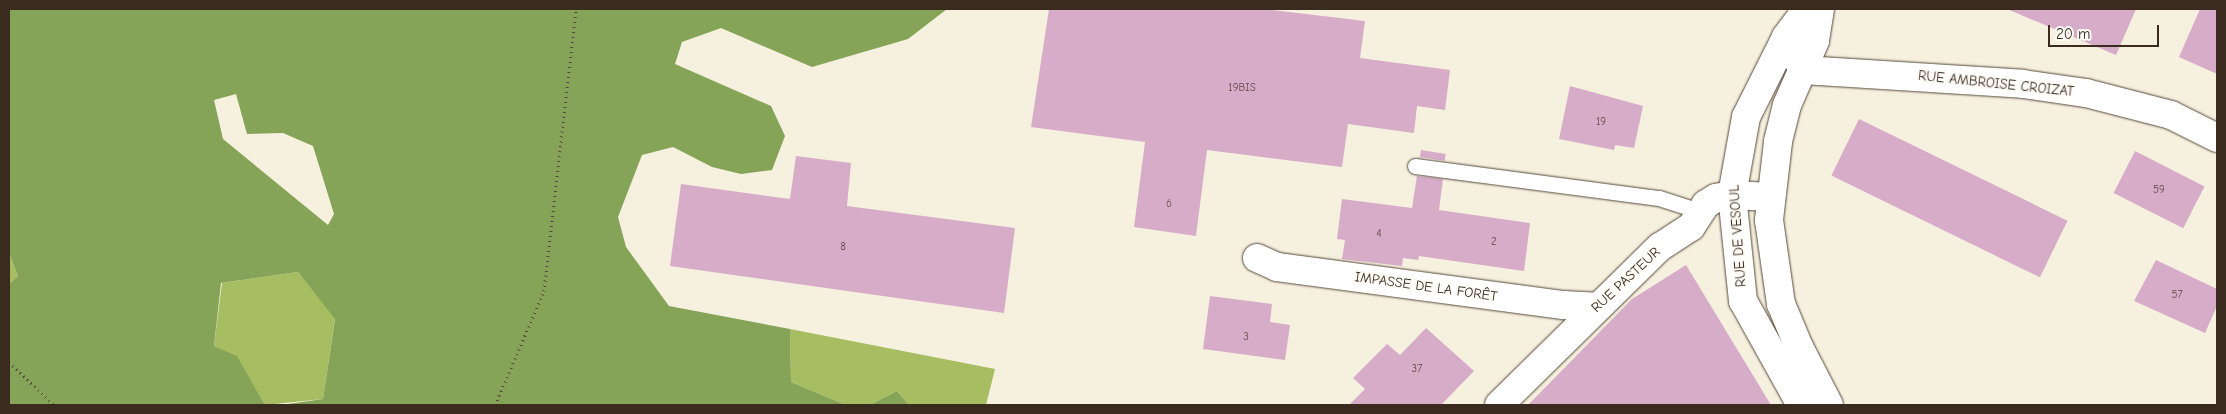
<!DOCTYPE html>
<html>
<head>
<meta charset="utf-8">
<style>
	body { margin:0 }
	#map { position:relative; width:2226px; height:414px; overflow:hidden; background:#f6f0de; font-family:"Comic Neue",sans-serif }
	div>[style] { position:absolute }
	.green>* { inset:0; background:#a7bd62 }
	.forest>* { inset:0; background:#85a458 }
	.building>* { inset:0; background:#d6acc8; transform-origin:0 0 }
	.path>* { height:3px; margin-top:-1.5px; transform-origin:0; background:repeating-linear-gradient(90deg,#57483b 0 1px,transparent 0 5px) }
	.roads { filter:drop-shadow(0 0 1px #57483b) drop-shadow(0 0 1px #57483b) }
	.service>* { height:15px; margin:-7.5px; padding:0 7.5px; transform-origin:7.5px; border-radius:7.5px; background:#fff }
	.minor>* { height:28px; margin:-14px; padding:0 14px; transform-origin:14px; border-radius:14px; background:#fff }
	.tertiary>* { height:28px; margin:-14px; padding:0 14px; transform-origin:14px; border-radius:14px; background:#fff }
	span { translate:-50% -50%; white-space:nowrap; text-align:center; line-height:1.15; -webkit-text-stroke:4.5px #fdfcf7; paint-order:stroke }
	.number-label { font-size:11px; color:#624a48 }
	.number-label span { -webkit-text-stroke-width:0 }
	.street-label { font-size:14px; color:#3b2a1e }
	.frame { position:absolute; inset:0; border:10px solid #3b2a1e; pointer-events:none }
	.scale { position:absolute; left:2048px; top:25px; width:111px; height:22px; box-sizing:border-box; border:2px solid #3b2a1e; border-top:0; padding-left:6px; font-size:15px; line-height:18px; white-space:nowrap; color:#3b2a1e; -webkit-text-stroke:4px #fdfcf7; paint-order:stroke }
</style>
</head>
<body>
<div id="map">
	<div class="green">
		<div style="clip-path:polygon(9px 253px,18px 276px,9px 284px)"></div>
		<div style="clip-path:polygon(298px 272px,335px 318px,323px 399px,265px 405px,237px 357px,214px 346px,222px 283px)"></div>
		<div style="clip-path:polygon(790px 329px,995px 369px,986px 405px,909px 405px,897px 391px,870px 405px,846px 405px,791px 382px)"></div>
	</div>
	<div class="forest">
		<div style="clip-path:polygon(evenodd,9px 9px,947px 9px,908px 39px,812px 67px,721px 28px,682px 42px,675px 64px,771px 106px,785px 136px,772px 170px,741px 174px,712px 167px,673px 147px,642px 155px,618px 217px,626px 247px,669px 306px,790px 329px,791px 382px,846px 405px,281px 405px,323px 399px,335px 319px,298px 272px,221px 283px,214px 346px,237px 356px,265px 405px,9px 405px,9px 284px,18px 276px,9px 253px,9px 9px,236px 94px,247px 134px,283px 133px,313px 146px,334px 214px,328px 225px,223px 139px,214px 100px,236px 94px)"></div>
		<div style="clip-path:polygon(897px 391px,909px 405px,870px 405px)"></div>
	</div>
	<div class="building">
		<div style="clip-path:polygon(1049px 9px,1263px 9px,1365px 21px,1360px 58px,1450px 70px,1445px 110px,1417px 106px,1414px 133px,1348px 124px,1342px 167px,1207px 150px,1196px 236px,1134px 227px,1145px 142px,1031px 127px)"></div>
		<div style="clip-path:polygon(2007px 9px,2136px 9px,2116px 55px)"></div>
		<div style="clip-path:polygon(2200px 9px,2217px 9px,2217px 74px,2179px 57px)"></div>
		<div style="clip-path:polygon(1570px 86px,1643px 106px,1634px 148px,1615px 145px,1614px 150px,1559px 139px)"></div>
		<div style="left:1859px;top:119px;width:232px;height:63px;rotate:26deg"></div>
		<div style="left:1421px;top:150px;width:25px;height:7px;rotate:9deg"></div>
		<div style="left:2135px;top:151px;width:78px;height:47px;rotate:27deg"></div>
		<div style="clip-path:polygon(796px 156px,851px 163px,847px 206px,1015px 228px,1004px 313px,670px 266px,681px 184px,790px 199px)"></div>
		<div style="clip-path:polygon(1417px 176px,1443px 179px,1439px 210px,1530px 223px,1524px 271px,1419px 256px,1418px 260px,1403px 258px,1402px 266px,1342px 259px,1345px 240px,1337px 239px,1342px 199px,1412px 208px)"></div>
		<div style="clip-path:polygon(2156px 260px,2217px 289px,2217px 306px,2205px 333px,2134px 301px)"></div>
		<div style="clip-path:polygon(1686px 265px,1771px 405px,1528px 405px,1632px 299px)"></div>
		<div style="clip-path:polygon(1210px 296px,1272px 304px,1270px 322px,1290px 325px,1285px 360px,1203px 349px)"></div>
		<div style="clip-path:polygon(1426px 328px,1474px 371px,1441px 405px,1349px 405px,1365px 389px,1353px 378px,1387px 344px,1400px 355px)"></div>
	</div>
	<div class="path">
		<div style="left:9px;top:362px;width:62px;rotate:43.7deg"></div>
		<div style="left:495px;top:405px;width:124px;rotate:-66.7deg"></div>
		<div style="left:544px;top:291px;width:284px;rotate:-83.5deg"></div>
	</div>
	<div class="roads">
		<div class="service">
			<div style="left:1415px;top:166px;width:246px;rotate:7.5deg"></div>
			<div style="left:1659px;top:198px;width:42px;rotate:18deg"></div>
		</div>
		<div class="minor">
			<div style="left:1786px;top:37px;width:37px;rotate:63deg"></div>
			<div style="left:1803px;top:70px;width:220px;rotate:3.6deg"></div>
			<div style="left:2023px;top:84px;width:64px;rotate:8.1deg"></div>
			<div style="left:2086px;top:93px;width:88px;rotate:14.5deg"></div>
			<div style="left:2171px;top:115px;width:51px;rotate:26.6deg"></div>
			<div style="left:1257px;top:258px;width:22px;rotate:24deg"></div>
			<div style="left:1277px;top:267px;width:289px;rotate:7.6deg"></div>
			<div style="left:1563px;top:305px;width:34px;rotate:3deg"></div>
			<div style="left:1499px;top:405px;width:226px;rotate:-44.5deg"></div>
			<div style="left:1660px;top:247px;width:37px;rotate:-33deg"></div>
			<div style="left:1691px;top:227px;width:27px;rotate:-57deg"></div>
			<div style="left:1706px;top:204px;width:12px;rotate:-31deg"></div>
			<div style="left:1716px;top:198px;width:16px;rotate:-11deg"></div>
			<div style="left:1732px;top:195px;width:39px;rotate:3deg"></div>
		</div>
		<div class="tertiary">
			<div style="left:1820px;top:9px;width:32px;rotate:99deg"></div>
			<div style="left:1815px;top:41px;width:70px;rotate:113.6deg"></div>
			<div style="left:1787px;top:105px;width:38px;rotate:104deg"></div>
			<div style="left:1778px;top:142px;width:79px;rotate:96.6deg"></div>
			<div style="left:1769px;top:220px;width:85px;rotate:81.9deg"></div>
			<div style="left:1781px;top:304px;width:47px;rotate:67.3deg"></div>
			<div style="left:1799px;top:347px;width:65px;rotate:62.7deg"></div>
			<div style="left:1801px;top:405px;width:119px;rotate:-119.1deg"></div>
			<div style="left:1743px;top:301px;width:107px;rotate:-95.9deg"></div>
			<div style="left:1732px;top:195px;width:79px;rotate:-79.8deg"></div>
			<div style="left:1746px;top:117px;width:89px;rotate:-63.4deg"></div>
			<div style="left:1786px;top:37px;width:35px;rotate:-53deg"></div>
		</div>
	</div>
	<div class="number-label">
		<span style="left:1242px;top:88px">19BIS</span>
		<span style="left:1601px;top:122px">19</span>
		<span style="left:2159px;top:190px">59</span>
		<span style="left:1169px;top:204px">6</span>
		<span style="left:1379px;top:234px">4</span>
		<span style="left:1494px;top:242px">2</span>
		<span style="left:843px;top:247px">8</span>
		<span style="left:2177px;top:295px">57</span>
		<span style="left:1246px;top:337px">3</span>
		<span style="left:1417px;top:369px">37</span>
	</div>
	<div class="street-label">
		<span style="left:1996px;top:84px;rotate:6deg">RUE AMBROISE CROIZAT</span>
		<span style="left:1738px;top:236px;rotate:-94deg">RUE DE VESOUL</span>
		<span style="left:1626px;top:280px;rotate:-43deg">RUE PASTEUR</span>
		<span style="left:1426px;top:287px;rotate:8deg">IMPASSE DE LA FORÊT</span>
	</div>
	<div class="frame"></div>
	<div class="scale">20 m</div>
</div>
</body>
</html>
